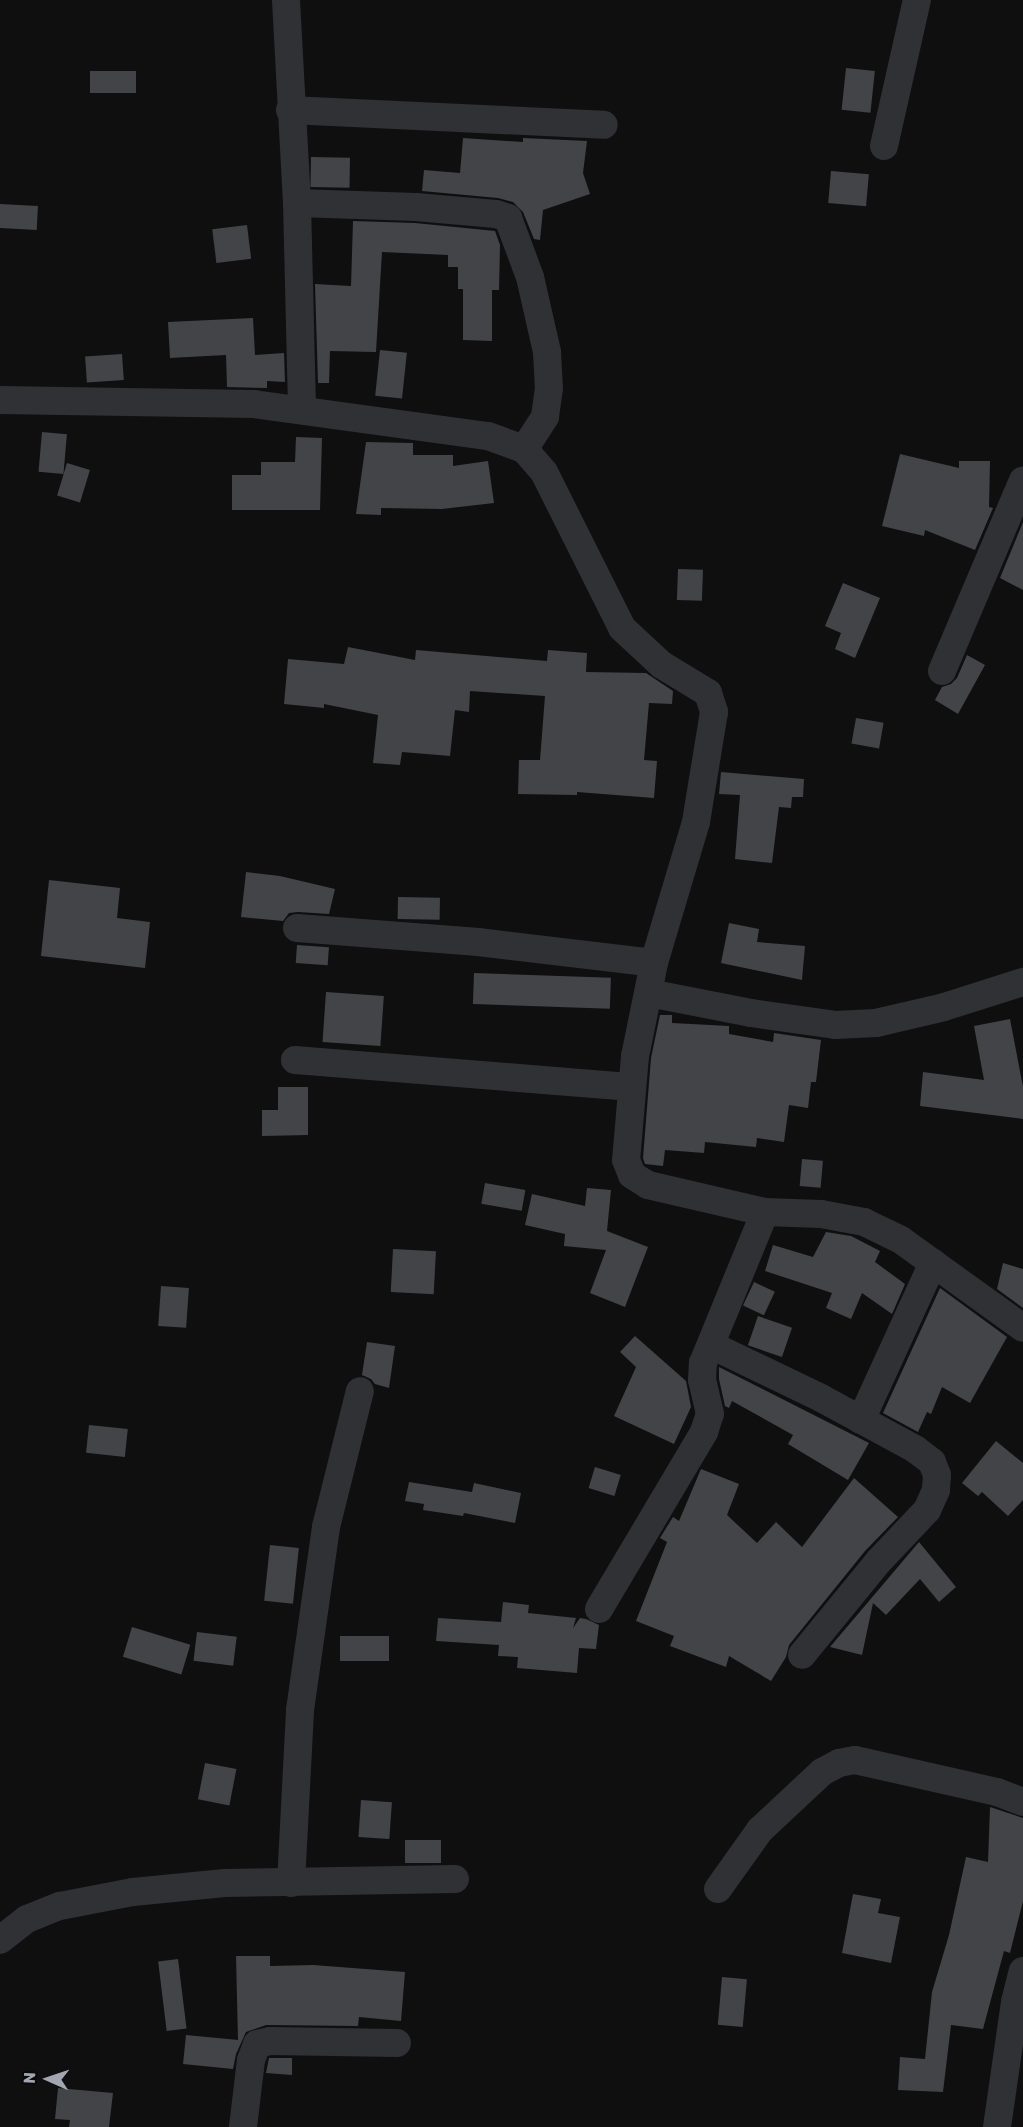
<!DOCTYPE html>
<html>
<head>
<meta charset="utf-8">
<style>
	body { margin:0 }
	#map { position:relative; width:1023px; height:2127px; overflow:hidden; background:#0f0f10; font-family:Rubik,sans-serif }
	div>[style] { position:absolute }
	.building>* { inset:0; background:#434448; transform-origin:0 0 }
	.street>* { height:28px; margin:-14px; padding:0 14px; transform-origin:14px; border-radius:14px; background:#303135 }
	span { translate:-50% -50%; white-space:nowrap; text-align:center; line-height:1.15; -webkit-text-stroke:4.5px #0a0a0b; paint-order:stroke }
	.north { position:absolute; left:18px; top:2049px; width:60px; height:60px; -webkit-text-stroke:4px #0a0a0b; paint-order:stroke; rotate:273deg; font-size:16px; font-weight:700; line-height:24px; text-align:center; color:#a1a6b0 }
	.north::after { content:''; display:block; margin:auto; width:21px; height:27px; background:#a1a6b0; clip-path:polygon(50% 0,100% 100%,50% 72%,0 100%) }
</style>
</head>
<body>
<div id="map">
	<div class="building">
		<div style="left:846px;top:68px;width:29px;height:42px;rotate:6deg"></div>
		<div style="left:90px;top:71px;width:46px;height:22px"></div>
		<div style="clip-path:polygon(463px 138px,523px 142px,523px 138px,587px 141px,583px 173px,590px 194px,543px 210px,540px 240px,534px 239px,523px 212px,513px 202px,498px 198px,422px 191px,424px 170px,460px 173px)"></div>
		<div style="left:311px;top:157px;width:39px;height:30px;rotate:1deg"></div>
		<div style="left:831px;top:171px;width:38px;height:32px;rotate:5deg"></div>
		<div style="left:0;top:204px;width:38px;height:24px;rotate:3deg"></div>
		<div style="clip-path:polygon(353px 221px,415px 223px,495px 231px,500px 245px,499px 290px,492px 290px,492px 341px,463px 340px,463px 289px,458px 289px,458px 267px,448px 267px,448px 255px,382px 252px,376px 352px,330px 351px,329px 383px,318px 383px,315px 284px,351px 286px)"></div>
		<div style="left:247px;top:225px;width:34px;height:35px;rotate:83deg"></div>
		<div style="clip-path:polygon(253px 318px,255px 355px,284px 353px,285px 382px,267px 381px,267px 388px,227px 387px,226px 355px,170px 358px,168px 322px)"></div>
		<div style="left:380px;top:350px;width:27px;height:46px;rotate:6deg"></div>
		<div style="left:122px;top:354px;width:26px;height:37px;rotate:86deg"></div>
		<div style="left:42px;top:432px;width:25px;height:40px;rotate:5deg"></div>
		<div style="clip-path:polygon(296px 437px,322px 438px,320px 510px,232px 510px,232px 475px,261px 475px,261px 462px,295px 462px)"></div>
		<div style="clip-path:polygon(366px 442px,413px 443px,413px 455px,453px 455px,453px 466px,488px 461px,494px 503px,442px 509px,381px 508px,381px 515px,356px 514px)"></div>
		<div style="clip-path:polygon(900px 454px,959px 468px,959px 461px,990px 461px,989px 507px,993px 508px,975px 550px,925px 530px,924px 536px,882px 526px)"></div>
		<div style="left:67px;top:463px;width:24px;height:34px;rotate:17deg"></div>
		<div style="clip-path:polygon(1023px 522px,1023px 590px,1000px 578px)"></div>
		<div style="left:678px;top:569px;width:25px;height:31px;rotate:2deg"></div>
		<div style="clip-path:polygon(843px 583px,880px 598px,855px 658px,835px 649px,841px 633px,825px 626px)"></div>
		<div style="clip-path:polygon(348px 647px,415px 660px,416px 650px,547px 661px,548px 650px,587px 653px,586px 672px,646px 673px,673px 691px,672px 704px,649px 703px,644px 760px,657px 761px,654px 798px,577px 792px,577px 795px,518px 794px,519px 760px,540px 760px,545px 696px,470px 691px,469px 712px,455px 710px,450px 756px,402px 752px,400px 765px,373px 763px,378px 715px,324px 704px,324px 708px,284px 704px,288px 659px,344px 664px)"></div>
		<div style="clip-path:polygon(967px 655px,985px 665px,958px 714px,935px 700px,942px 687px,951px 684px,957px 678px)"></div>
		<div style="left:856px;top:718px;width:28px;height:26px;rotate:10deg"></div>
		<div style="clip-path:polygon(721px 772px,804px 779px,803px 797px,792px 797px,791px 808px,779px 807px,772px 863px,735px 859px,740px 795px,719px 794px)"></div>
		<div style="clip-path:polygon(246px 872px,280px 876px,335px 889px,329px 914px,298px 912px,289px 913px,283px 921px,241px 917px)"></div>
		<div style="clip-path:polygon(49px 880px,120px 888px,117px 918px,150px 922px,145px 968px,41px 956px)"></div>
		<div style="left:398px;top:897px;width:42px;height:22px;rotate:1deg"></div>
		<div style="clip-path:polygon(729px 923px,759px 929px,757px 942px,805px 946px,802px 980px,721px 963px)"></div>
		<div style="left:297px;top:945px;width:32px;height:18px;rotate:4deg"></div>
		<div style="left:474px;top:973px;width:137px;height:31px;rotate:2deg"></div>
		<div style="left:326px;top:992px;width:58px;height:50px;rotate:4deg"></div>
		<div style="clip-path:polygon(660px 1015px,672px 1015px,672px 1023px,729px 1026px,729px 1034px,773px 1042px,774px 1033px,821px 1040px,816px 1082px,811px 1082px,808px 1108px,789px 1105px,784px 1142px,757px 1138px,756px 1147px,705px 1142px,704px 1153px,665px 1150px,663px 1166px,645px 1164px,643px 1158px,651px 1058px)"></div>
		<div style="clip-path:polygon(1010px 1019px,1023px 1087px,1023px 1119px,920px 1106px,923px 1072px,984px 1080px,974px 1026px)"></div>
		<div style="clip-path:polygon(278px 1087px,308px 1087px,308px 1135px,262px 1136px,262px 1110px,278px 1110px)"></div>
		<div style="left:802px;top:1159px;width:21px;height:27px;rotate:5deg"></div>
		<div style="left:485px;top:1183px;width:41px;height:21px;rotate:10deg"></div>
		<div style="clip-path:polygon(587px 1188px,611px 1190px,607px 1231px,648px 1247px,625px 1307px,590px 1293px,606px 1250px,564px 1246px,565px 1234px,525px 1225px,532px 1194px,585px 1206px)"></div>
		<div style="clip-path:polygon(826px 1232px,851px 1236px,880px 1251px,875px 1262px,905px 1284px,892px 1314px,862px 1293px,851px 1319px,826px 1308px,832px 1293px,765px 1271px,773px 1245px,813px 1257px)"></div>
		<div style="left:393px;top:1249px;width:43px;height:43px;rotate:3deg"></div>
		<div style="clip-path:polygon(1003px 1263px,1023px 1269px,1023px 1308px,997px 1289px)"></div>
		<div style="left:754px;top:1282px;width:23px;height:26px;rotate:25deg"></div>
		<div style="left:161px;top:1286px;width:28px;height:40px;rotate:4deg"></div>
		<div style="clip-path:polygon(940px 1288px,1007px 1337px,970px 1403px,942px 1387px,931px 1414px,927px 1412px,918px 1432px,883px 1413px)"></div>
		<div style="left:758px;top:1316px;width:36px;height:31px;rotate:19deg"></div>
		<div style="clip-path:polygon(635px 1336px,686px 1381px,691px 1407px,674px 1444px,614px 1416px,636px 1367px,620px 1352px)"></div>
		<div style="clip-path:polygon(367px 1342px,395px 1346px,389px 1388px,375px 1384px,371px 1379px,362px 1375px)"></div>
		<div style="clip-path:polygon(719px 1367px,869px 1443px,848px 1480px,788px 1444px,793px 1435px,732px 1401px,729px 1408px,725px 1406px,719px 1379px)"></div>
		<div style="left:89px;top:1425px;width:39px;height:28px;rotate:6deg"></div>
		<div style="clip-path:polygon(996px 1441px,1023px 1463px,1023px 1500px,1008px 1516px,982px 1492px,978px 1496px,962px 1483px)"></div>
		<div style="left:595px;top:1467px;width:27px;height:22px;rotate:17deg"></div>
		<div style="clip-path:polygon(701px 1469px,739px 1484px,727px 1515px,757px 1543px,776px 1522px,802px 1547px,854px 1478px,898px 1517px,865px 1551px,789px 1645px,786px 1657px,771px 1681px,729px 1656px,726px 1667px,670px 1646px,674px 1636px,636px 1621px,667px 1542px,660px 1538px,673px 1517px,679px 1521px)"></div>
		<div style="clip-path:polygon(409px 1482px,472px 1492px,474px 1483px,521px 1493px,515px 1523px,464px 1513px,463px 1516px,423px 1510px,424px 1504px,405px 1501px)"></div>
		<div style="clip-path:polygon(919px 1542px,956px 1587px,939px 1602px,920px 1579px,886px 1615px,873px 1603px,862px 1655px,830px 1647px)"></div>
		<div style="left:270px;top:1545px;width:29px;height:56px;rotate:6deg"></div>
		<div style="clip-path:polygon(503px 1602px,529px 1605px,528px 1613px,576px 1618px,573px 1628px,580px 1618px,586px 1619px,599px 1625px,596px 1649px,579px 1648px,577px 1673px,517px 1668px,518px 1657px,498px 1656px,499px 1645px,436px 1641px,438px 1618px,501px 1622px)"></div>
		<div style="left:132px;top:1627px;width:61px;height:31px;rotate:17deg"></div>
		<div style="left:197px;top:1632px;width:40px;height:29px;rotate:7deg"></div>
		<div style="left:340px;top:1636px;width:49px;height:25px"></div>
		<div style="left:205px;top:1763px;width:32px;height:37px;rotate:11deg"></div>
		<div style="left:361px;top:1800px;width:31px;height:37px;rotate:4deg"></div>
		<div style="clip-path:polygon(990px 1807px,1023px 1818px,1023px 1901px,1010px 1953px,1004px 1951px,983px 2029px,951px 2025px,943px 2092px,898px 2090px,900px 2057px,925px 2059px,932px 1992px,949px 1935px,966px 1857px,988px 1862px)"></div>
		<div style="left:405px;top:1840px;width:36px;height:23px"></div>
		<div style="clip-path:polygon(853px 1894px,881px 1899px,878px 1913px,900px 1917px,891px 1963px,842px 1953px)"></div>
		<div style="clip-path:polygon(236px 1956px,270px 1956px,270px 1966px,313px 1965px,405px 1972px,401px 2021px,359px 2017px,358px 2026px,266px 2025px,246px 2032px,236px 2054px,233px 2069px,183px 2064px,186px 2035px,238px 2040px)"></div>
		<div style="left:178px;top:1959px;width:70px;height:20px;rotate:83deg"></div>
		<div style="left:722px;top:1977px;width:25px;height:48px;rotate:5deg"></div>
		<div style="clip-path:polygon(269px 2058px,292px 2058px,292px 2075px,266px 2073px)"></div>
		<div style="clip-path:polygon(58px 2088px,113px 2093px,109px 2127px,69px 2127px,70px 2120px,55px 2119px)"></div>
	</div>
	<div class="street">
		<div style="left:286px;top:0;width:203px;rotate:86.9deg"></div>
		<div style="left:297px;top:203px;width:207px;rotate:88.6deg"></div>
		<div style="left:290px;top:110px;width:314px;rotate:2.7deg"></div>
		<div style="left:884px;top:146px;width:150px;rotate:-77.3deg"></div>
		<div style="left:297px;top:203px;width:119px;rotate:1.9deg"></div>
		<div style="left:416px;top:207px;width:80px;rotate:5deg"></div>
		<div style="left:496px;top:214px;width:13px;rotate:18deg"></div>
		<div style="left:508px;top:218px;width:63px;rotate:69.6deg"></div>
		<div style="left:530px;top:277px;width:77px;rotate:77.2deg"></div>
		<div style="left:547px;top:352px;width:36px;rotate:87deg"></div>
		<div style="left:549px;top:388px;width:29px;rotate:98deg"></div>
		<div style="left:545px;top:417px;width:38px;rotate:123deg"></div>
		<div style="left:0;top:400px;width:254px;rotate:0.9deg"></div>
		<div style="left:254px;top:404px;width:236px;rotate:7.8deg"></div>
		<div style="left:488px;top:436px;width:38px;rotate:20deg"></div>
		<div style="left:524px;top:449px;width:30px;rotate:49deg"></div>
		<div style="left:544px;top:472px;width:174px;rotate:63.4deg"></div>
		<div style="left:622px;top:628px;width:54px;rotate:42.8deg"></div>
		<div style="left:662px;top:665px;width:54px;rotate:31.3deg"></div>
		<div style="left:708px;top:693px;width:20px;rotate:72deg"></div>
		<div style="left:714px;top:712px;width:111px;rotate:99.3deg"></div>
		<div style="left:696px;top:822px;width:147px;rotate:106.6deg"></div>
		<div style="left:654px;top:963px;width:95px;rotate:101.5deg"></div>
		<div style="left:635px;top:1056px;width:104px;rotate:94.9deg"></div>
		<div style="left:626px;top:1160px;width:16px;rotate:68deg"></div>
		<div style="left:632px;top:1175px;width:19px;rotate:32deg"></div>
		<div style="left:648px;top:1185px;width:120px;rotate:13deg"></div>
		<div style="left:765px;top:1212px;width:56px;rotate:2deg"></div>
		<div style="left:821px;top:1214px;width:44px;rotate:10.5deg"></div>
		<div style="left:864px;top:1222px;width:41px;rotate:25.9deg"></div>
		<div style="left:901px;top:1240px;width:150px;rotate:35.8deg"></div>
		<div style="left:942px;top:671px;width:207px;rotate:-67deg"></div>
		<div style="left:297px;top:928px;width:182px;rotate:4.4deg"></div>
		<div style="left:478px;top:942px;width:177px;rotate:6.8deg"></div>
		<div style="left:649px;top:993px;width:104px;rotate:11.1deg"></div>
		<div style="left:751px;top:1013px;width:85px;rotate:8.1deg"></div>
		<div style="left:835px;top:1025px;width:41px;rotate:-2.8deg"></div>
		<div style="left:876px;top:1023px;width:70px;rotate:-13.2deg"></div>
		<div style="left:944px;top:1007px;width:83px;rotate:-17.6deg"></div>
		<div style="left:295px;top:1060px;width:338px;rotate:4.6deg"></div>
		<div style="left:711px;top:1345px;width:122px;rotate:25.7deg"></div>
		<div style="left:821px;top:1398px;width:107px;rotate:28.5deg"></div>
		<div style="left:915px;top:1449px;width:21px;rotate:37deg"></div>
		<div style="left:932px;top:1462px;width:14px;rotate:69deg"></div>
		<div style="left:937px;top:1475px;width:15px;rotate:94deg"></div>
		<div style="left:936px;top:1490px;width:22px;rotate:114deg"></div>
		<div style="left:927px;top:1510px;width:71px;rotate:133.3deg"></div>
		<div style="left:878px;top:1562px;width:120px;rotate:129.3deg"></div>
		<div style="left:861px;top:1420px;width:173px;rotate:-65.4deg"></div>
		<div style="left:599px;top:1609px;width:206px;rotate:-59.3deg"></div>
		<div style="left:704px;top:1432px;width:19px;rotate:-72deg"></div>
		<div style="left:710px;top:1414px;width:35px;rotate:-103deg"></div>
		<div style="left:702px;top:1380px;width:17px;rotate:-87deg"></div>
		<div style="left:703px;top:1363px;width:163px;rotate:-67.7deg"></div>
		<div style="left:291px;top:1883px;width:173px;rotate:-87deg"></div>
		<div style="left:300px;top:1710px;width:185px;rotate:-81.9deg"></div>
		<div style="left:326px;top:1527px;width:140px;rotate:-76deg"></div>
		<div style="left:718px;top:1889px;width:72px;rotate:-54.6deg"></div>
		<div style="left:760px;top:1830px;width:85px;rotate:-43.1deg"></div>
		<div style="left:822px;top:1772px;width:19px;rotate:-28deg"></div>
		<div style="left:839px;top:1763px;width:16px;rotate:-11deg"></div>
		<div style="left:855px;top:1760px;width:146px;rotate:12.7deg"></div>
		<div style="left:997px;top:1792px;width:28px;rotate:21deg"></div>
		<div style="left:0;top:1940px;width:34px;rotate:-38deg"></div>
		<div style="left:27px;top:1919px;width:35px;rotate:-22deg"></div>
		<div style="left:60px;top:1906px;width:74px;rotate:-10.9deg"></div>
		<div style="left:133px;top:1892px;width:92px;rotate:-5.6deg"></div>
		<div style="left:225px;top:1883px;width:230px;rotate:-1deg"></div>
		<div style="left:243px;top:2127px;width:67px;rotate:-83.2deg"></div>
		<div style="left:251px;top:2060px;width:17px;rotate:-69deg"></div>
		<div style="left:257px;top:2044px;width:13px;rotate:-13deg"></div>
		<div style="left:270px;top:2041px;width:127px;rotate:0.9deg"></div>
		<div style="left:997px;top:2127px;width:126px;rotate:-81.8deg"></div>
		<div style="left:1015px;top:2002px;width:32px;rotate:-76deg"></div>
	</div>
	<div class="north">N</div>
</div>
</body>
</html>
